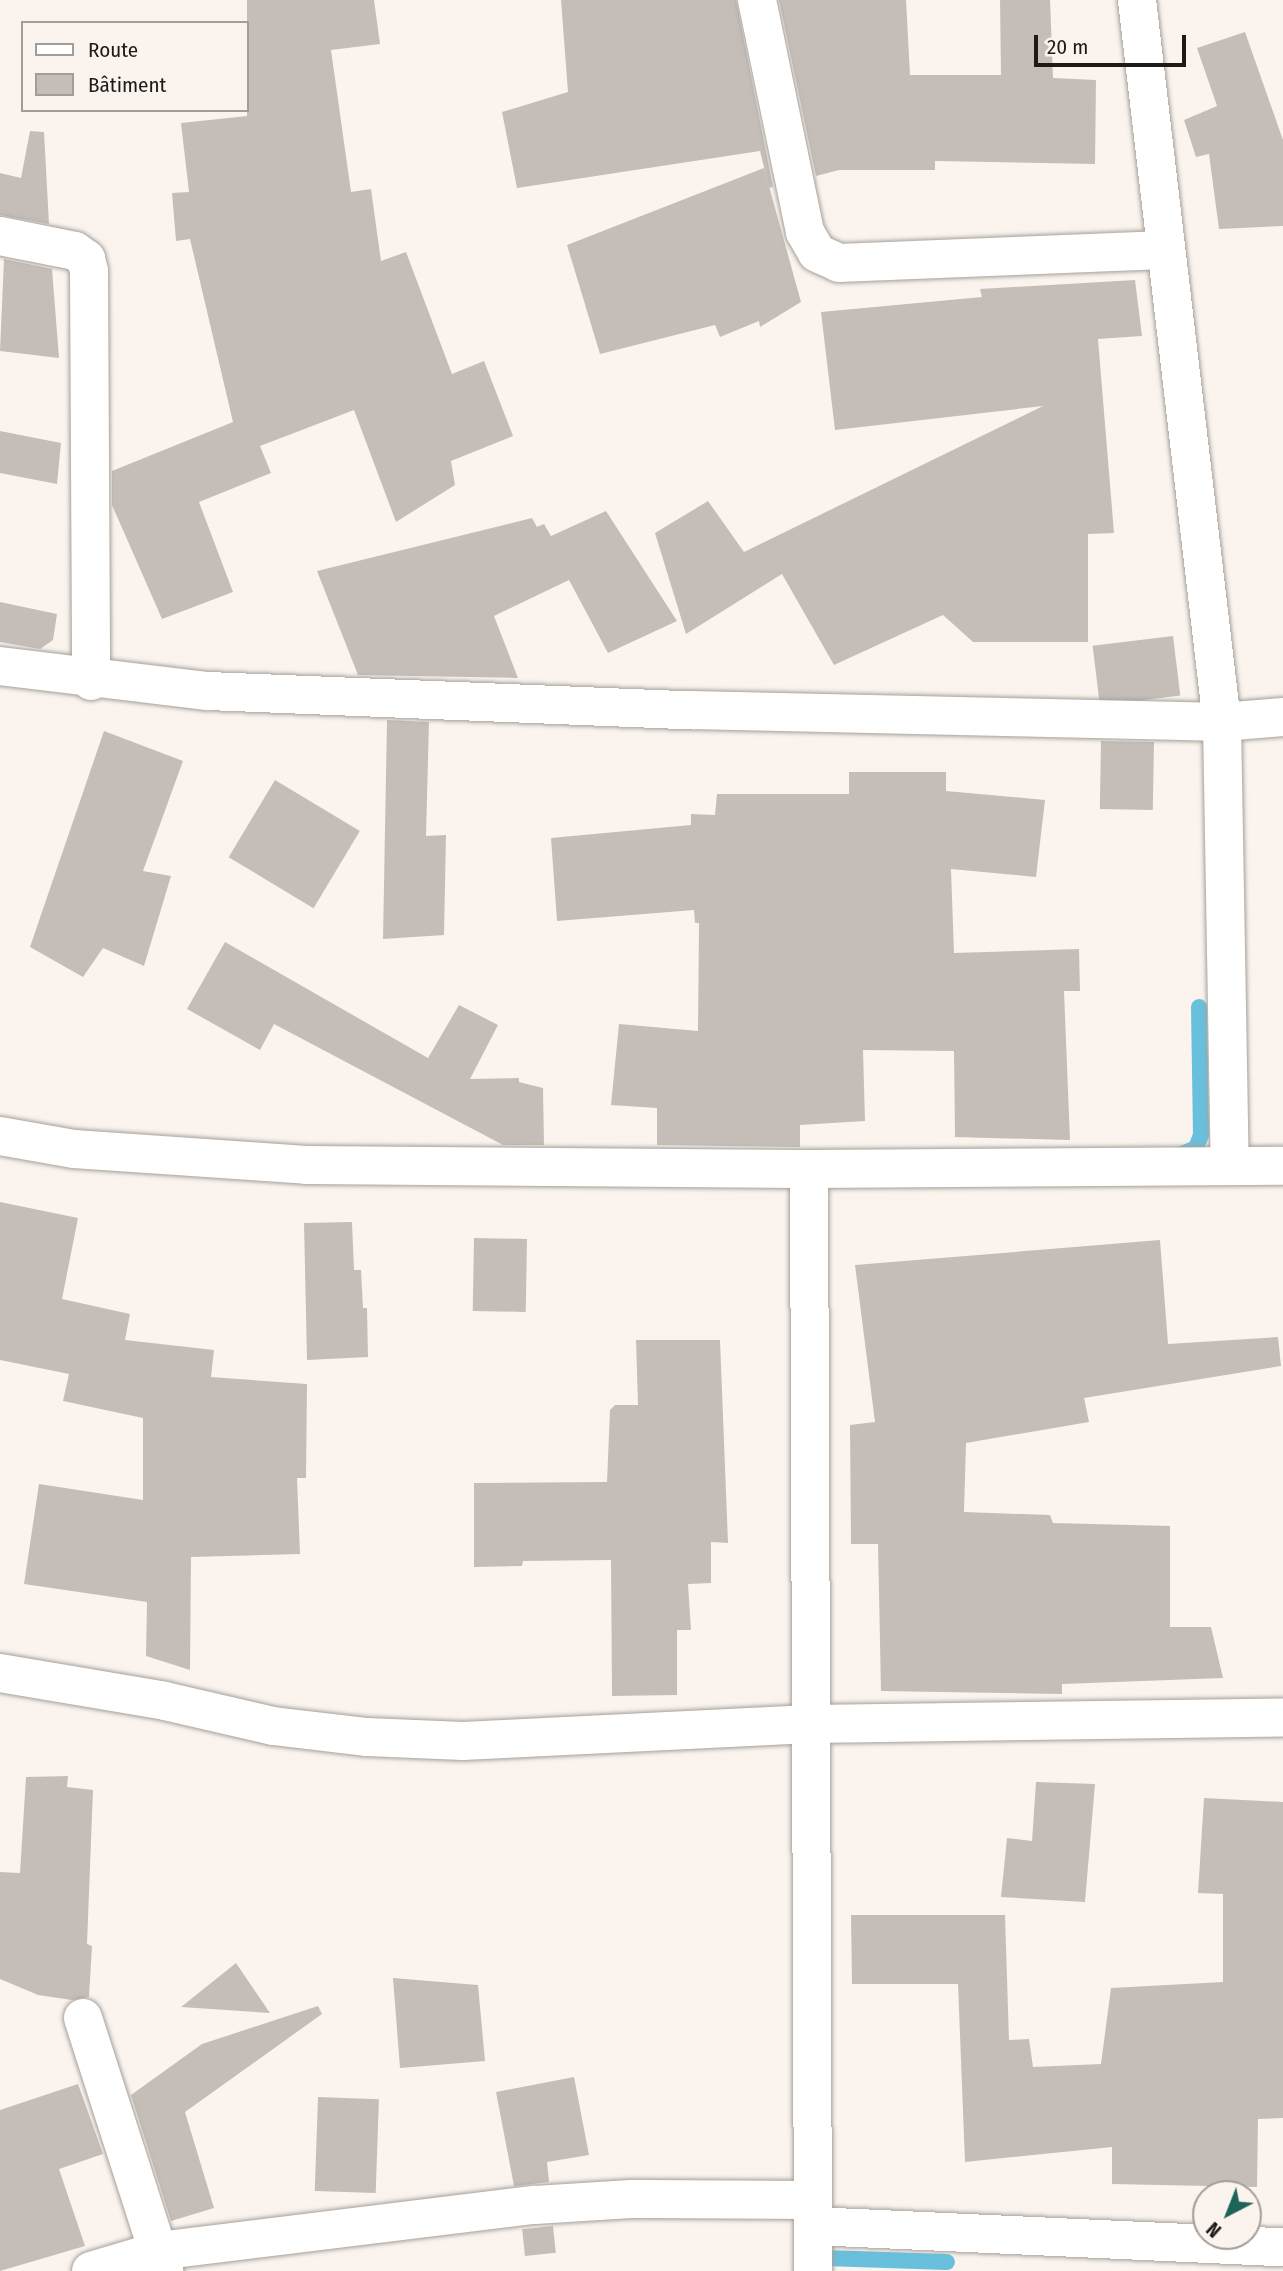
<!DOCTYPE html>
<html>
<head>
<meta charset="utf-8">
<style>
	body { margin:0 }
	#map { position:relative; width:1283px; height:2271px; overflow:hidden; background:#fbf4ee; font-family:"Fira Sans Condensed",sans-serif }
	div>[style] { position:absolute }
	.stream>* { height:16px; margin:-8px; padding:0 8px; transform-origin:8px; border-radius:8px; background:#68c0dd }
	.building>* { inset:0; background:#c5beb8; transform-origin:0 0 }
	.roads { filter:drop-shadow(0 0 2px #a6a09a) drop-shadow(0 0 2px #a6a09a) }
	.street>* { height:38px; margin:-19px; padding:0 19px; transform-origin:19px; border-radius:19px; background:#fff }
	span { translate:-50% -50%; white-space:nowrap; text-align:center; line-height:1.15; -webkit-text-stroke:5px #fbf4ee; paint-order:stroke }
	.legend { position:absolute; left:21px; top:21px; width:228px; height:91px; box-sizing:border-box; background:#fbf4ee; border:2px solid #a29d98; margin:0; padding:9px 12px; list-style:none; font-size:21px; color:#1d1a18 }
	.legend li { display:flex; align-items:center; gap:14px; height:35px }
	.legend b { width:35px; border:2px solid #a29d98 }
	.north { position:absolute; left:1192px; top:2180px; width:70px; height:70px; box-sizing:border-box; background:#fbf4ee; border:2px solid #a29d98; border-radius:50%; rotate:222deg; font-size:19px; font-weight:700; line-height:28px; text-align:center; color:#1d1a18 }
	.north::after { content:''; display:block; margin:auto; width:24px; height:32px; background:#1d6458; clip-path:polygon(50% 0,100% 100%,50% 72%,0 100%) }
	.scale { position:absolute; left:1034px; top:35px; width:152px; height:32px; box-sizing:border-box; border:4px solid #1d1a18; border-top:0; padding-left:9px; font-size:21px; line-height:24px; white-space:nowrap; color:#1d1a18; -webkit-text-stroke:5px #fbf4ee; paint-order:stroke }
</style>
</head>
<body>
<div id="map">
	<div class="stream">
		<div style="left:1177px;top:1156px;width:21px;rotate:-23deg"></div>
		<div style="left:1196px;top:1148px;width:14px;rotate:-69deg"></div>
		<div style="left:1201px;top:1135px;width:128px;rotate:-90.9deg"></div>
		<div style="left:825px;top:2258px;width:122px;rotate:1.9deg"></div>
	</div>
	<div class="building">
		<div style="clip-path:polygon(247px 0,374px 0,380px 44px,331px 50px,351px 192px,371px 189px,381px 261px,406px 252px,452px 374px,484px 361px,513px 436px,451px 461px,455px 485px,396px 522px,354px 410px,260px 446px,271px 473px,199px 502px,233px 592px,162px 619px,112px 505px,112px 471px,233px 422px,190px 239px,176px 241px,172px 193px,189px 192px,181px 123px,247px 116px)"></div>
		<div style="clip-path:polygon(561px 0,736px 0,773px 187px,769px 188px,760px 151px,517px 188px,502px 112px,568px 92px)"></div>
		<div style="clip-path:polygon(779px 0,906px 0,910px 75px,1001px 75px,1000px 0,1050px 0,1053px 78px,1096px 80px,1095px 164px,935px 161px,935px 170px,839px 170px,816px 176px)"></div>
		<div style="clip-path:polygon(1245px 32px,1283px 140px,1283px 226px,1219px 229px,1209px 154px,1196px 157px,1184px 120px,1217px 106px,1197px 48px)"></div>
		<div style="clip-path:polygon(30px 131px,44px 132px,49px 224px,0 215px,0 173px,21px 178px)"></div>
		<div style="clip-path:polygon(764px 168px,801px 302px,760px 327px,759px 321px,720px 337px,715px 325px,600px 354px,567px 245px)"></div>
		<div style="clip-path:polygon(4px 259px,52px 269px,59px 358px,0 351px)"></div>
		<div style="clip-path:polygon(1135px 280px,1142px 336px,1098px 339px,1114px 533px,1088px 534px,1088px 642px,973px 642px,943px 615px,834px 665px,782px 574px,686px 634px,655px 533px,708px 501px,744px 552px,1043px 406px,835px 430px,821px 312px,982px 297px,980px 289px)"></div>
		<div style="clip-path:polygon(0 431px,61px 443px,57px 484px,0 473px)"></div>
		<div style="clip-path:polygon(606px 511px,677px 621px,608px 653px,569px 580px,494px 616px,518px 678px,358px 675px,317px 571px,532px 518px,537px 527px,544px 524px,551px 536px)"></div>
		<div style="clip-path:polygon(0 602px,57px 614px,53px 640px,40px 649px,0 642px)"></div>
		<div style="left:1173px;top:636px;width:60px;height:81px;rotate:83deg"></div>
		<div style="clip-path:polygon(387px 720px,429px 722px,426px 836px,446px 835px,444px 935px,383px 939px)"></div>
		<div style="clip-path:polygon(104px 731px,183px 761px,143px 871px,171px 876px,144px 966px,103px 948px,83px 977px,30px 947px)"></div>
		<div style="left:1101px;top:741px;width:53px;height:68px;rotate:1deg"></div>
		<div style="clip-path:polygon(849px 772px,946px 772px,946px 791px,1045px 800px,1036px 877px,951px 869px,954px 953px,1079px 949px,1080px 991px,1064px 991px,1070px 1140px,955px 1137px,954px 1051px,863px 1050px,865px 1121px,800px 1125px,800px 1147px,657px 1145px,657px 1108px,611px 1105px,619px 1024px,698px 1031px,699px 923px,695px 923px,694px 910px,557px 921px,551px 838px,691px 825px,691px 814px,715px 815px,717px 794px,849px 794px)"></div>
		<div style="left:275px;top:780px;width:99px;height:90px;rotate:31deg"></div>
		<div style="clip-path:polygon(225px 942px,428px 1058px,459px 1005px,498px 1025px,470px 1079px,519px 1078px,519px 1082px,543px 1088px,544px 1145px,503px 1145px,274px 1024px,260px 1050px,187px 1009px)"></div>
		<div style="clip-path:polygon(0 1202px,78px 1218px,62px 1299px,130px 1314px,125px 1340px,214px 1350px,211px 1377px,307px 1384px,306px 1478px,297px 1478px,300px 1554px,191px 1557px,190px 1670px,146px 1656px,147px 1602px,24px 1584px,39px 1484px,143px 1500px,143px 1418px,63px 1401px,69px 1374px,0 1360px)"></div>
		<div style="clip-path:polygon(352px 1222px,354px 1270px,361px 1270px,363px 1308px,367px 1308px,368px 1357px,307px 1360px,304px 1223px)"></div>
		<div style="left:474px;top:1238px;width:53px;height:73px;rotate:1deg"></div>
		<div style="clip-path:polygon(1160px 1240px,1168px 1344px,1278px 1337px,1281px 1366px,1084px 1398px,1089px 1422px,966px 1443px,964px 1512px,1050px 1515px,1053px 1523px,1170px 1526px,1170px 1627px,1211px 1627px,1223px 1678px,1062px 1684px,1062px 1694px,881px 1691px,878px 1544px,851px 1544px,850px 1425px,875px 1422px,855px 1265px)"></div>
		<div style="clip-path:polygon(636px 1340px,720px 1340px,728px 1543px,711px 1542px,711px 1583px,688px 1584px,691px 1630px,677px 1630px,677px 1695px,612px 1696px,611px 1560px,523px 1561px,522px 1566px,474px 1567px,474px 1483px,607px 1482px,610px 1410px,615px 1405px,638px 1405px)"></div>
		<div style="clip-path:polygon(68px 1776px,67px 1787px,93px 1790px,87px 1944px,92px 1946px,89px 1997px,72px 2000px,38px 1995px,0 1979px,0 1872px,20px 1873px,26px 1777px)"></div>
		<div style="clip-path:polygon(1036px 1782px,1095px 1784px,1085px 1902px,1001px 1897px,1007px 1838px,1032px 1841px)"></div>
		<div style="clip-path:polygon(1204px 1798px,1283px 1802px,1283px 2118px,1258px 2119px,1257px 2187px,1112px 2184px,1112px 2147px,965px 2162px,958px 1984px,852px 1984px,851px 1915px,1005px 1915px,1009px 2040px,1029px 2039px,1033px 2067px,1101px 2064px,1111px 1988px,1223px 1982px,1223px 1894px,1198px 1893px)"></div>
		<div style="clip-path:polygon(236px 1963px,270px 2013px,181px 2007px)"></div>
		<div style="clip-path:polygon(393px 1978px,478px 1985px,485px 2061px,400px 2068px)"></div>
		<div style="clip-path:polygon(318px 2006px,322px 2014px,185px 2112px,214px 2208px,171px 2221px,131px 2095px,202px 2044px)"></div>
		<div style="clip-path:polygon(574px 2077px,589px 2155px,547px 2162px,549px 2182px,514px 2186px,496px 2092px)"></div>
		<div style="clip-path:polygon(78px 2084px,103px 2154px,59px 2169px,85px 2246px,0 2271px,0 2110px)"></div>
		<div style="left:318px;top:2097px;width:61px;height:94px;rotate:2deg"></div>
		<div style="left:553px;top:2226px;width:27px;height:31px;rotate:84deg"></div>
	</div>
	<div class="roads">
		<div class="street">
			<div style="left:757px;top:0;width:237px;rotate:78.3deg"></div>
			<div style="left:805px;top:232px;width:24px;rotate:60deg"></div>
			<div style="left:817px;top:253px;width:24px;rotate:24deg"></div>
			<div style="left:839px;top:263px;width:325px;rotate:-2.3deg"></div>
			<div style="left:1137px;top:0;width:727px;rotate:83.29deg"></div>
			<div style="left:1222px;top:722px;width:441px;rotate:89deg"></div>
			<div style="left:0;top:236px;width:76px;rotate:11.3deg"></div>
			<div style="left:75px;top:251px;width:14px;rotate:36deg"></div>
			<div style="left:86px;top:259px;width:12px;rotate:76deg"></div>
			<div style="left:89px;top:271px;width:410px;rotate:89.7deg"></div>
			<div style="left:0;top:666px;width:209px;rotate:6.9deg"></div>
			<div style="left:208px;top:691px;width:483px;rotate:2.3deg"></div>
			<div style="left:691px;top:710px;width:531px;rotate:1.29deg"></div>
			<div style="left:1222px;top:722px;width:61px;rotate:-4.7deg"></div>
			<div style="left:0;top:1136px;width:75px;rotate:10deg"></div>
			<div style="left:74px;top:1149px;width:233px;rotate:3.9deg"></div>
			<div style="left:306px;top:1165px;width:503px;rotate:0.46deg"></div>
			<div style="left:809px;top:1169px;width:474px;rotate:-0.4deg"></div>
			<div style="left:809px;top:1169px;width:1102px;rotate:89.79deg"></div>
			<div style="left:0;top:1673px;width:167px;rotate:9.6deg"></div>
			<div style="left:165px;top:1701px;width:111px;rotate:13deg"></div>
			<div style="left:273px;top:1726px;width:95px;rotate:6.7deg"></div>
			<div style="left:367px;top:1737px;width:96px;rotate:2.4deg"></div>
			<div style="left:463px;top:1741px;width:348px;rotate:-2.8deg"></div>
			<div style="left:811px;top:1724px;width:472px;rotate:-0.8deg"></div>
			<div style="left:83px;top:2018px;width:266px;rotate:72.2deg"></div>
			<div style="left:813px;top:2226px;width:470px;rotate:2.6deg"></div>
			<div style="left:91px;top:2271px;width:70px;rotate:-16.6deg"></div>
			<div style="left:158px;top:2251px;width:380px;rotate:-7deg"></div>
			<div style="left:535px;top:2205px;width:96px;rotate:-3.6deg"></div>
			<div style="left:631px;top:2199px;width:182px;rotate:0.3deg"></div>
		</div>
	</div>
	<ul class="legend">
	<li><b style="height:9px;background:#fff"></b>Route</li>
	<li><b style="height:19px;background:#c5beb8"></b>Bâtiment</li>
	</ul>
	<div class="north">N</div>
	<div class="scale">20 m</div>
</div>
</body>
</html>
